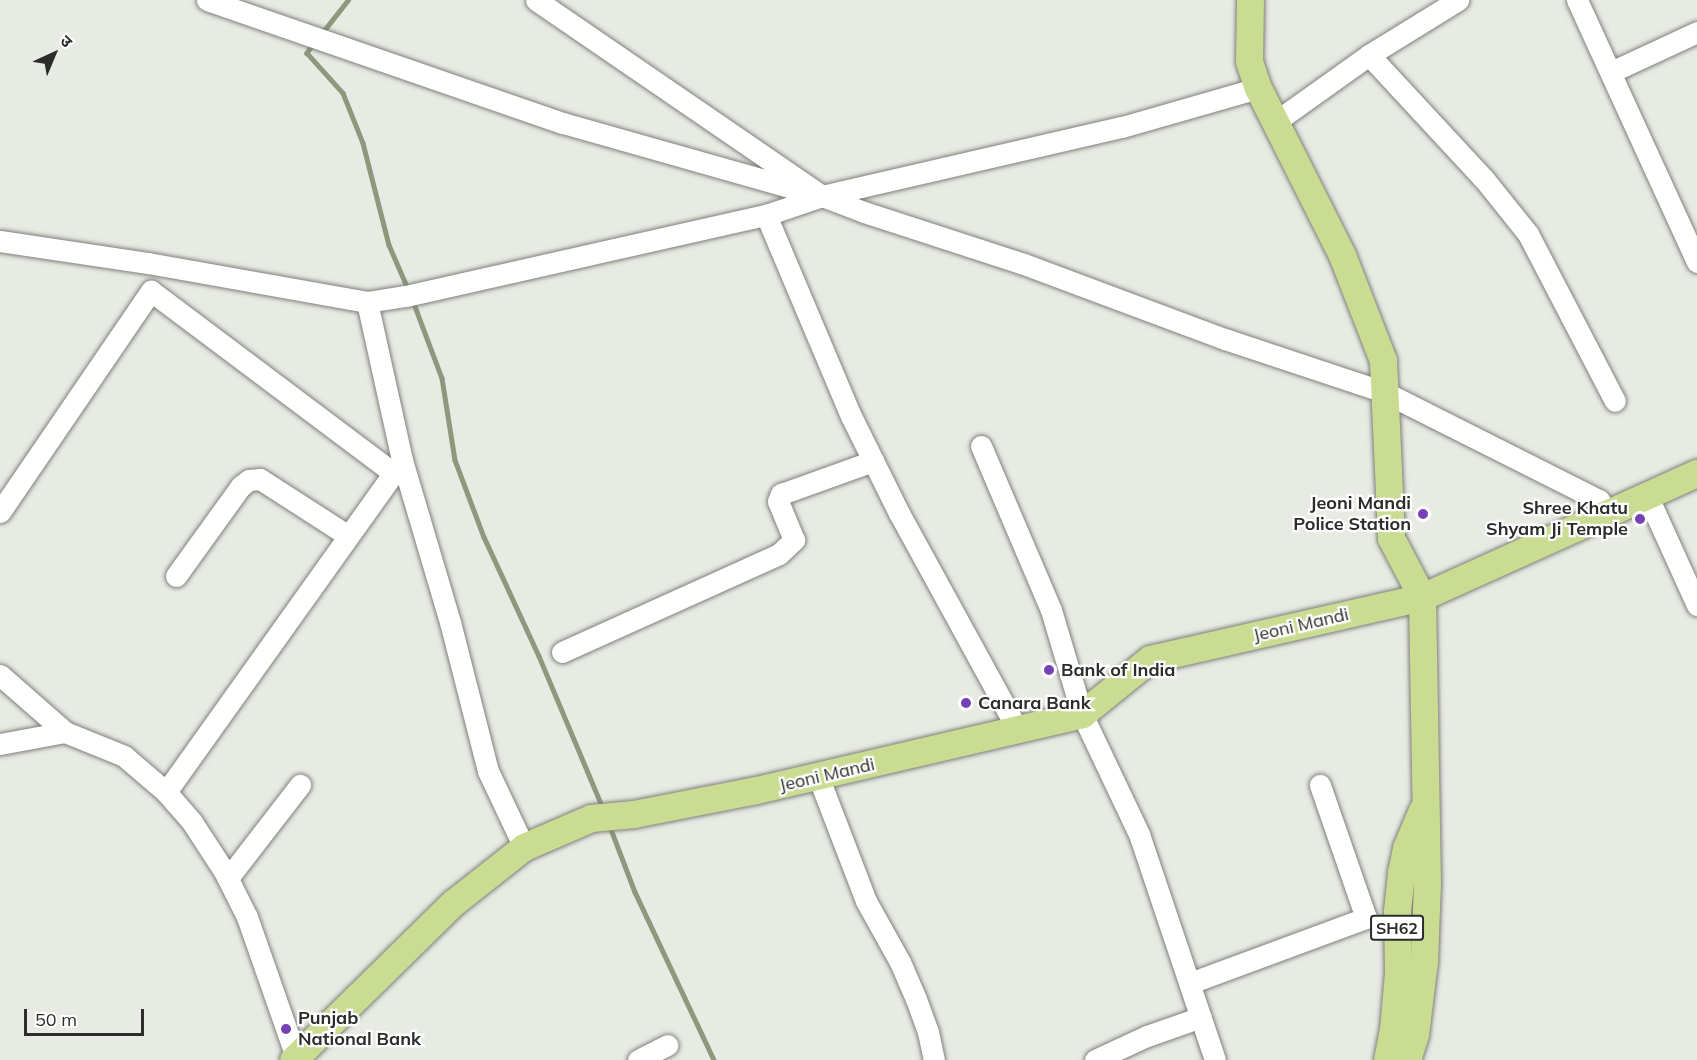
<!DOCTYPE html>
<html>
<head>
<meta charset="utf-8">
<style>
	body { margin:0 }
	#map { position:relative; width:1697px; height:1060px; overflow:hidden; background:#e8eae4; font-family:Mulish,"Noto Sans Devanagari",sans-serif }
	div>[style] { position:absolute }
	.stream>* { height:4.5px; margin:-2.25px; padding:0 2.25px; transform-origin:2.25px; border-radius:2.25px; background:#8f977c }
	.roads { filter:drop-shadow(0 0 2px #7f807b) drop-shadow(0 0 2px #7f807b) }
	.minor>* { height:21px; margin:-10.5px; padding:0 10.5px; transform-origin:10.5px; border-radius:10.5px; background:#fff }
	.major>* { height:27px; margin:-13.5px; padding:0 13.5px; transform-origin:13.5px; border-radius:13.5px; background:#cadc92 }
	.dots>* { width:16px; height:16px; translate:-50% -50%; box-sizing:border-box; border:3px solid #fff; border-radius:50% }
	span { translate:-50% -50%; white-space:nowrap; text-align:center; line-height:1.15; -webkit-text-stroke:4.5px #fff; paint-order:stroke }
	.shield-label span { padding:2px 4px; background:#fff; border:2px solid; border-radius:4px; -webkit-text-stroke-width:0 }
	.shield-label { font-size:16px; color:#2c2d2a; font-weight:700 }
	.poi-label { font-size:18px; color:#2c2d2a; font-weight:700 }
	.right { translate:-100% -50%; text-align:right }
	.left { translate:0 -50%; text-align:left }
	.street-label { font-size:18px; color:#2c2d2a }
	.north { position:absolute; left:24px; top:24px; width:60px; height:60px; -webkit-text-stroke:4px #fff; paint-order:stroke; rotate:44deg; font-size:16px; font-weight:700; line-height:24px; text-align:center; color:#2c2d2a }
	.north::after { content:''; display:block; margin:auto; width:21px; height:27px; background:#2c2d2a; clip-path:polygon(50% 0,100% 100%,50% 72%,0 100%) }
	.scale { position:absolute; left:24px; top:1009px; width:120px; height:27px; box-sizing:border-box; border:3px solid #2c2d2a; border-top:0; padding-left:8px; font-size:18px; line-height:21px; white-space:nowrap; color:#2c2d2a; -webkit-text-stroke:4px #fff; paint-order:stroke }
</style>
</head>
<body>
<div id="map">
	<div class="stream">
		<div style="left:322px;top:33px;width:42px;rotate:-51.8deg"></div>
		<div style="left:315px;top:42px;width:14px;rotate:126deg"></div>
		<div style="left:307px;top:53px;width:54px;rotate:48deg"></div>
		<div style="left:343px;top:93px;width:54px;rotate:68.2deg"></div>
		<div style="left:363px;top:143px;width:105px;rotate:75.7deg"></div>
		<div style="left:389px;top:245px;width:50px;rotate:66.5deg"></div>
		<div style="left:413px;top:301px;width:82px;rotate:69.4deg"></div>
		<div style="left:442px;top:378px;width:83px;rotate:81deg"></div>
		<div style="left:455px;top:460px;width:82px;rotate:69.4deg"></div>
		<div style="left:484px;top:537px;width:131px;rotate:65.2deg"></div>
		<div style="left:539px;top:656px;width:165px;rotate:67.2deg"></div>
		<div style="left:609px;top:824px;width:73px;rotate:69.1deg"></div>
		<div style="left:635px;top:892px;width:186px;rotate:64.8deg"></div>
	</div>
	<div class="roads">
		<div class="minor">
			<div style="left:207px;top:0;width:377px;rotate:19.1deg"></div>
			<div style="left:563px;top:123px;width:250px;rotate:15.8deg"></div>
			<div style="left:536px;top:0;width:347px;rotate:34.4deg"></div>
			<div style="left:822px;top:196px;width:45px;rotate:20.9deg"></div>
			<div style="left:864px;top:212px;width:168px;rotate:18deg"></div>
			<div style="left:1024px;top:264px;width:215px;rotate:20.5deg"></div>
			<div style="left:1225px;top:339px;width:168px;rotate:18.4deg"></div>
			<div style="left:1384px;top:392px;width:241px;rotate:26.7deg"></div>
			<div style="left:1599px;top:500px;width:15px;rotate:58deg"></div>
			<div style="left:1577px;top:0;width:288px;rotate:65.4deg"></div>
			<div style="left:1369px;top:55px;width:169px;rotate:47.2deg"></div>
			<div style="left:1484px;top:179px;width:70px;rotate:51.3deg"></div>
			<div style="left:1528px;top:234px;width:188px;rotate:62.5deg"></div>
			<div style="left:1611px;top:72px;width:95px;rotate:-24.9deg"></div>
			<div style="left:1275px;top:122px;width:115px;rotate:-35.5deg"></div>
			<div style="left:1369px;top:55px;width:105px;rotate:-31.7deg"></div>
			<div style="left:766px;top:215px;width:218px;rotate:67.1deg"></div>
			<div style="left:851px;top:416px;width:108px;rotate:63.7deg"></div>
			<div style="left:899px;top:513px;width:247px;rotate:61.3deg"></div>
			<div style="left:0;top:241px;width:150px;rotate:8.5deg"></div>
			<div style="left:148px;top:263px;width:222px;rotate:10.1deg"></div>
			<div style="left:367px;top:302px;width:39px;rotate:-9deg"></div>
			<div style="left:406px;top:296px;width:369px;rotate:-12.7deg"></div>
			<div style="left:766px;top:215px;width:59px;rotate:-18.7deg"></div>
			<div style="left:822px;top:196px;width:308px;rotate:-13deg"></div>
			<div style="left:1122px;top:127px;width:141px;rotate:-16deg"></div>
			<div style="left:367px;top:302px;width:162px;rotate:77.5deg"></div>
			<div style="left:402px;top:460px;width:169px;rotate:73.5deg"></div>
			<div style="left:450px;top:622px;width:154px;rotate:75.7deg"></div>
			<div style="left:488px;top:771px;width:84px;rotate:64.7deg"></div>
			<div style="left:981px;top:446px;width:178px;rotate:66.9deg"></div>
			<div style="left:1051px;top:610px;width:109px;rotate:73.4deg"></div>
			<div style="left:1082px;top:714px;width:133px;rotate:64.6deg"></div>
			<div style="left:1139px;top:834px;width:238px;rotate:71.4deg"></div>
			<div style="left:1647px;top:495px;width:121px;rotate:65.6deg"></div>
			<div style="left:0;top:512px;width:268px;rotate:-55.7deg"></div>
			<div style="left:151px;top:291px;width:303px;rotate:36.9deg"></div>
			<div style="left:176px;top:576px;width:111px;rotate:-54.2deg"></div>
			<div style="left:241px;top:486px;width:10px;rotate:-37deg"></div>
			<div style="left:249px;top:480px;width:11px;rotate:-5deg"></div>
			<div style="left:260px;top:479px;width:103px;rotate:32.8deg"></div>
			<div style="left:562px;top:652px;width:238px;rotate:-24.3deg"></div>
			<div style="left:779px;top:554px;width:21px;rotate:-43deg"></div>
			<div style="left:794px;top:540px;width:42px;rotate:-112.3deg"></div>
			<div style="left:778px;top:501px;width:8px;rotate:-67deg"></div>
			<div style="left:781px;top:494px;width:98px;rotate:-19.7deg"></div>
			<div style="left:0;top:675px;width:86px;rotate:41.2deg"></div>
			<div style="left:65px;top:732px;width:64px;rotate:22.1deg"></div>
			<div style="left:124px;top:756px;width:55px;rotate:40.6deg"></div>
			<div style="left:166px;top:792px;width:40px;rotate:49deg"></div>
			<div style="left:192px;top:822px;width:59px;rotate:56.9deg"></div>
			<div style="left:224px;top:871px;width:51px;rotate:63.4deg"></div>
			<div style="left:247px;top:917px;width:148px;rotate:70.7deg"></div>
			<div style="left:0;top:744px;width:66px;rotate:-10.5deg"></div>
			<div style="left:818px;top:776px;width:134px;rotate:69deg"></div>
			<div style="left:866px;top:901px;width:70px;rotate:60.9deg"></div>
			<div style="left:900px;top:962px;width:40px;rotate:66.6deg"></div>
			<div style="left:916px;top:999px;width:35px;rotate:70deg"></div>
			<div style="left:928px;top:1032px;width:29px;rotate:78deg"></div>
			<div style="left:166px;top:792px;width:404px;rotate:-54.5deg"></div>
			<div style="left:228px;top:878px;width:118px;rotate:-52.3deg"></div>
			<div style="left:1190px;top:983px;width:188px;rotate:-20.3deg"></div>
			<div style="left:1366px;top:918px;width:141px;rotate:-109.1deg"></div>
			<div style="left:638px;top:1060px;width:33px;rotate:-27deg"></div>
			<div style="left:1095px;top:1060px;width:57px;rotate:-24.8deg"></div>
			<div style="left:1147px;top:1036px;width:57px;rotate:-19.4deg"></div>
		</div>
		<div class="major">
			<div style="left:1250px;top:0;width:61px;rotate:90.9deg"></div>
			<div style="left:1249px;top:61px;width:28px;rotate:72deg"></div>
			<div style="left:1258px;top:88px;width:187px;rotate:63.3deg"></div>
			<div style="left:1342px;top:255px;width:113px;rotate:68.7deg"></div>
			<div style="left:1383px;top:360px;width:178px;rotate:87.4deg"></div>
			<div style="left:1391px;top:538px;width:67px;rotate:62.3deg"></div>
			<div style="left:1422px;top:597px;width:285px;rotate:89deg"></div>
			<div style="left:1427px;top:882px;width:79px;rotate:92.2deg"></div>
			<div style="left:1424px;top:961px;width:74px;rotate:97deg"></div>
			<div style="left:1415px;top:1034px;width:27px;rotate:107deg"></div>
			<div style="left:293px;top:1060px;width:224px;rotate:-44.5deg"></div>
			<div style="left:453px;top:903px;width:90px;rotate:-38.3deg"></div>
			<div style="left:524px;top:847px;width:73px;rotate:-23.4deg"></div>
			<div style="left:591px;top:818px;width:43px;rotate:-5.3deg"></div>
			<div style="left:634px;top:814px;width:124px;rotate:-11.1deg"></div>
			<div style="left:756px;top:790px;width:335px;rotate:-13.1deg"></div>
			<div style="left:1082px;top:714px;width:87px;rotate:-39deg"></div>
			<div style="left:1150px;top:659px;width:279px;rotate:-12.8deg"></div>
			<div style="left:1422px;top:597px;width:302px;rotate:-24.3deg"></div>
			<div style="left:1387px;top:1060px;width:31px;rotate:-79deg"></div>
			<div style="left:1393px;top:1030px;width:57px;rotate:-85deg"></div>
			<div style="left:1398px;top:973px;width:62px;rotate:-90.9deg"></div>
			<div style="left:1397px;top:911px;width:39px;rotate:-84deg"></div>
			<div style="left:1401px;top:872px;width:25px;rotate:-78deg"></div>
			<div style="left:1406px;top:848px;width:41px;rotate:-67.2deg"></div>
		</div>
	</div>
	<div class="dots">
		<div style="left:1423px;top:514px;background:#7640b7"></div>
		<div style="left:1640px;top:519px;background:#7640b7"></div>
		<div style="left:1049px;top:670px;background:#7640b7"></div>
		<div style="left:966px;top:703px;background:#7640b7"></div>
		<div style="left:286px;top:1029px;background:#7640b7"></div>
	</div>
	<div class="shield-label">
		<span style="left:1397px;top:928px">SH62</span>
	</div>
	<div class="poi-label">
		<span class="right" style="left:1411px;top:514px">Jeoni Mandi<br>Police Station</span>
		<span class="right" style="left:1628px;top:519px">Shree Khatu<br>Shyam Ji Temple</span>
		<span class="left" style="left:1061px;top:670px">Bank of India</span>
		<span class="left" style="left:978px;top:703px">Canara Bank</span>
		<span class="left" style="left:298px;top:1029px">Punjab<br>National Bank</span>
	</div>
	<div class="street-label">
		<span style="left:1301px;top:625px;rotate:-13deg">Jeoni Mandi</span>
		<span style="left:827px;top:775px;rotate:-13deg">Jeoni Mandi</span>
	</div>
	<div class="north">उ</div>
	<div class="scale">50 m</div>
</div>
</body>
</html>
